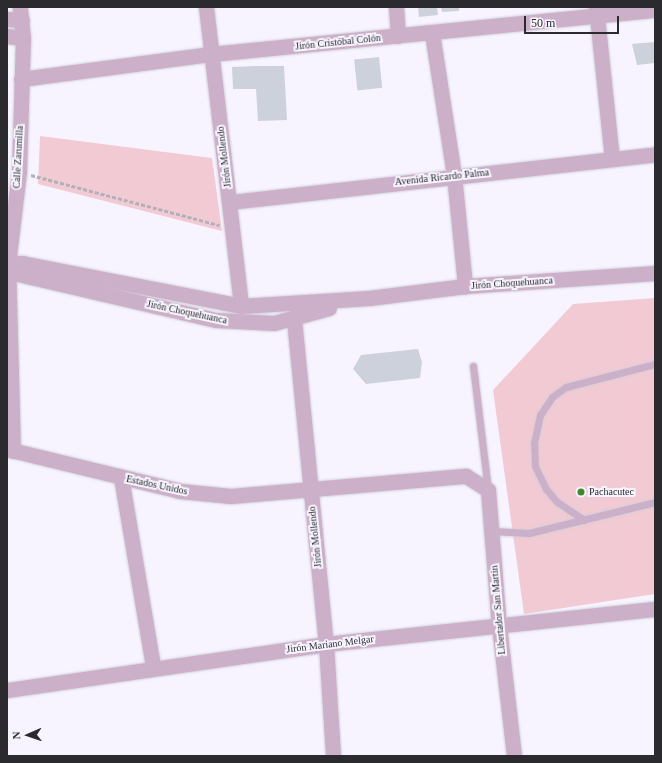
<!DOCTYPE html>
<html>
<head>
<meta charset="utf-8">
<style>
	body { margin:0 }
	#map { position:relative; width:662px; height:763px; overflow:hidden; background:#f7f4ff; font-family:"Times New Roman",serif }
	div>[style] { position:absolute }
	.green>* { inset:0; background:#f2cad3 }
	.building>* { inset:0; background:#ccd1db; transform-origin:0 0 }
	.path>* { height:2.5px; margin-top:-1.25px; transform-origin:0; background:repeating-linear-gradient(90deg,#b2b0b8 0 4px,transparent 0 6px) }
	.roads { filter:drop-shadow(0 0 1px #d2d0d9) drop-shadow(0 0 1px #d2d0d9) }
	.lane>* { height:7px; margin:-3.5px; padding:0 3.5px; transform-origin:3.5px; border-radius:3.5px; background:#ccafc8 }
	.street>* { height:15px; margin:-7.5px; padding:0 7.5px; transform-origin:7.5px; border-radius:7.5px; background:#ccafc8 }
	.dots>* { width:11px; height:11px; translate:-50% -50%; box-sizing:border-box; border:2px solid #f7f4ff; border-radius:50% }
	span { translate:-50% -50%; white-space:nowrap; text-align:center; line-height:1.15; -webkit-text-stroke:4px #f7f4ff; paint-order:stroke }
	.street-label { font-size:10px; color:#2b2a2e }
	.poi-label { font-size:10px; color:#2b2a2e }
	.left { translate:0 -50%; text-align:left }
	.frame { position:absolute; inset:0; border:8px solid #2b2a2e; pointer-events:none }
	.north { position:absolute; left:8px; top:715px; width:40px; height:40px; -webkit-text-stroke:3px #f7f4ff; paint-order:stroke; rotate:268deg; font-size:11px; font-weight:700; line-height:16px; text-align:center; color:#2b2a2e }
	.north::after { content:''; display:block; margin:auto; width:14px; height:18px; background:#2b2a2e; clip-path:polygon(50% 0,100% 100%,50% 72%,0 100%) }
	.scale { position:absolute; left:524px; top:16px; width:95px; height:18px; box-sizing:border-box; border:2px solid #2b2a2e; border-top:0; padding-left:5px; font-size:12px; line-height:14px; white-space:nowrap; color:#2b2a2e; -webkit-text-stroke:3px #f7f4ff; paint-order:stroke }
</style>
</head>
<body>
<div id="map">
	<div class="green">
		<div style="clip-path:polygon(40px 136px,212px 158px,222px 231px,38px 184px)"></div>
		<div style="clip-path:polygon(655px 298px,655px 594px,524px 614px,493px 390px,573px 304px)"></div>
	</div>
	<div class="building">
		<div style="clip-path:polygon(418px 7px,437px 7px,438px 15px,419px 17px)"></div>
		<div style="clip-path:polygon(441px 7px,459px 7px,459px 11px,442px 12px)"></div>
		<div style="clip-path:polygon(655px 42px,655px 63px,637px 65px,632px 44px)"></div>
		<div style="left:379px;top:57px;width:31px;height:25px;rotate:84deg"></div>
		<div style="clip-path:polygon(255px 66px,284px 66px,287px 120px,258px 121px,256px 89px,233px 89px,232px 67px)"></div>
		<div style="clip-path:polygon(418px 349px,422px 362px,420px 378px,366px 384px,353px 369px,361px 355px)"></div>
	</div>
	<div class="path">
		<div style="left:31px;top:175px;width:195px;rotate:14.9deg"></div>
	</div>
	<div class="roads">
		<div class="lane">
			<div style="left:473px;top:366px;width:125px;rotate:83.1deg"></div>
			<div style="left:584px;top:520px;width:32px;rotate:-146deg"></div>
			<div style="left:557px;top:502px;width:17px;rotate:-130deg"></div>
			<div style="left:546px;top:489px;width:25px;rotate:-116deg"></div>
			<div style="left:535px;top:466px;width:23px;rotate:-92deg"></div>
			<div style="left:534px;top:443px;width:29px;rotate:-78deg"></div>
			<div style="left:540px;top:415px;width:22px;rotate:-56deg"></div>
			<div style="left:552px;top:397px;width:17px;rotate:-36deg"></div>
			<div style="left:566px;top:387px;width:92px;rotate:-14.5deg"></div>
			<div style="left:492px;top:531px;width:37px;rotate:3deg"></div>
			<div style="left:529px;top:533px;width:130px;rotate:-13.8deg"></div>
		</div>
		<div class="street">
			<div style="left:206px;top:7px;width:301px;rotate:83.3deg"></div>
			<div style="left:396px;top:7px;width:29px;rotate:86deg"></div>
			<div style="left:596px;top:7px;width:153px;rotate:84deg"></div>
			<div style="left:7px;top:19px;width:15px;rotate:4deg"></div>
			<div style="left:432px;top:33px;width:144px;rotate:81.2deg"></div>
			<div style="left:454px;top:175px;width:112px;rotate:84.3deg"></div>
			<div style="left:7px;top:36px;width:16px;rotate:7deg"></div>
			<div style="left:21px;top:79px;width:192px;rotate:-7.5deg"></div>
			<div style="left:211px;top:54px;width:446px;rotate:-5.7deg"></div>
			<div style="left:230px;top:202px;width:428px;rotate:-6.4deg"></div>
			<div style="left:7px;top:264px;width:15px;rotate:-4deg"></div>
			<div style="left:22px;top:263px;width:223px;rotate:11.1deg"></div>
			<div style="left:241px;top:306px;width:128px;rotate:-3.6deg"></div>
			<div style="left:369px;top:298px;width:97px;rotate:-7.1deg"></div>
			<div style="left:465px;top:286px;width:190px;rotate:-3.9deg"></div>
			<div style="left:8px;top:264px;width:14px;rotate:45deg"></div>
			<div style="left:18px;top:274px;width:203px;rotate:13.1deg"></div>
			<div style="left:216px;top:320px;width:58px;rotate:3deg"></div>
			<div style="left:274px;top:323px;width:57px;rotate:-15.3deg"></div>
			<div style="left:294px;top:319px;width:327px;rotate:84.4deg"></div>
			<div style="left:326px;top:644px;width:112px;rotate:86.4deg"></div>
			<div style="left:7px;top:449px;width:178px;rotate:13.6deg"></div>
			<div style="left:180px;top:491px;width:51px;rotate:5.6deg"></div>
			<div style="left:231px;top:496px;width:236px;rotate:-4.9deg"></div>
			<div style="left:466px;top:476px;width:26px;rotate:32deg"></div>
			<div style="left:488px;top:490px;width:136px;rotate:85.4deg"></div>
			<div style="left:499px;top:626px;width:131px;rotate:83.4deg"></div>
			<div style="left:13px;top:451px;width:187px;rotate:-91.5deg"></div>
			<div style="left:8px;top:264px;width:93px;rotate:-83.2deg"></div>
			<div style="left:19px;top:172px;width:134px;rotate:-88.3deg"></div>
			<div style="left:23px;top:38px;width:31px;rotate:-96deg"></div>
			<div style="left:121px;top:477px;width:193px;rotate:80.4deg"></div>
			<div style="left:7px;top:690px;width:322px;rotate:-8.2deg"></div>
			<div style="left:326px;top:644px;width:331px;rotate:-6.1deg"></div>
		</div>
	</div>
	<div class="dots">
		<div style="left:581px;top:492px;background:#41872c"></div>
	</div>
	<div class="street-label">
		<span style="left:338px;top:42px;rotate:-6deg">Jirón Cristóbal Colón</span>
		<span style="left:18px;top:157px;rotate:-87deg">Calle Zarumilla</span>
		<span style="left:224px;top:157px;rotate:-97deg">Jirón Mollendo</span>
		<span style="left:442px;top:177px;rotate:-6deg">Avenida Ricardo Palma</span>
		<span style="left:512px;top:283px;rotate:-4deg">Jirón Choquehuanca</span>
		<span style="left:187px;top:312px;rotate:12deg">Jirón Choquehuanca</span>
		<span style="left:157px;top:485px;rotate:12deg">Estados Unidos</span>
		<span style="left:315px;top:537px;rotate:-96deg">Jirón Mollendo</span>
		<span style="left:498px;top:610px;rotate:-95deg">Libertador San Martin</span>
		<span style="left:330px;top:644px;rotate:-7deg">Jirón Mariano Melgar</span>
	</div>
	<div class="poi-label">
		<span class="left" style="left:589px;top:492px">Pachacutec</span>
	</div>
	<div class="frame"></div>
	<div class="north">N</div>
	<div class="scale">50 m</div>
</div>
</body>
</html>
